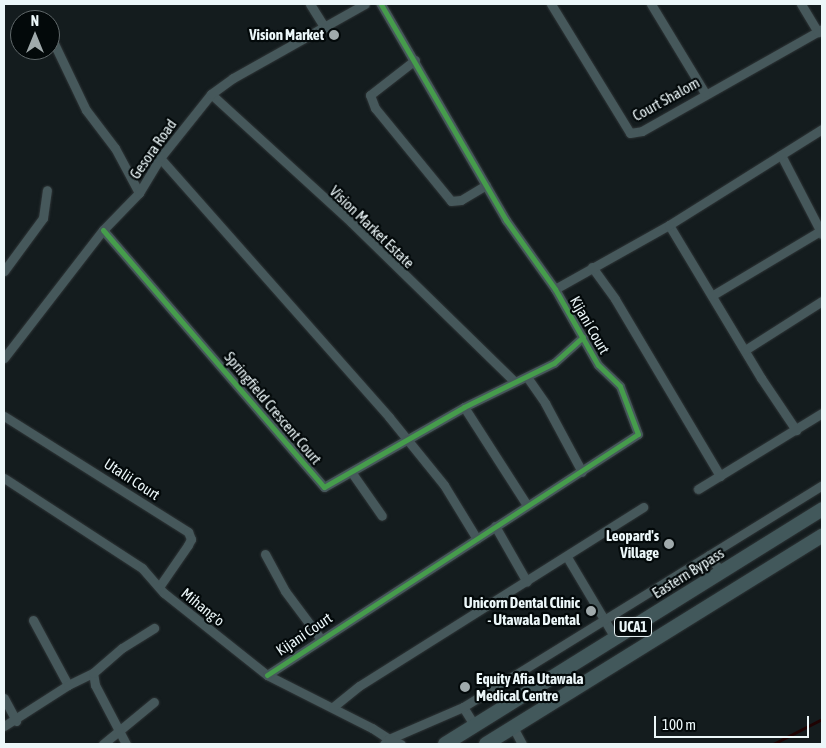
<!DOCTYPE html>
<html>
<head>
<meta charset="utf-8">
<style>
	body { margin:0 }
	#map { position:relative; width:826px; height:748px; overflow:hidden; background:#141c1e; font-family:"Asap Condensed",sans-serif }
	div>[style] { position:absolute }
	.stream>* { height:3px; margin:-1.5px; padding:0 1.5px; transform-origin:1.5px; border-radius:1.5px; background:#1f0303 }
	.roads { filter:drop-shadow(0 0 1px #2f3537) drop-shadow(0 0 1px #2f3537) }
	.street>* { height:9px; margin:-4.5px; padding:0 4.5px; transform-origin:4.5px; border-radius:4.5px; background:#46585b }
	.primary>* { height:14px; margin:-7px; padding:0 7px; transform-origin:7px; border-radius:7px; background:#42585b }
	.cycleway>* { height:5px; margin:-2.5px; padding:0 2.5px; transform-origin:2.5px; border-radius:2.5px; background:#469c4c }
	.dots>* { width:14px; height:14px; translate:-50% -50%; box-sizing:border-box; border:2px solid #03090a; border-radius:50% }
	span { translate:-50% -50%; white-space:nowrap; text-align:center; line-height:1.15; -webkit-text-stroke:4.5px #03090a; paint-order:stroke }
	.shield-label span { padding:1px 4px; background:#03090a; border:1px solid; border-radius:4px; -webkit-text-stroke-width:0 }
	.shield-label { font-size:14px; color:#ecf7f9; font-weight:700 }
	.poi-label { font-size:15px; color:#ecf7f9; font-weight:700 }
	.right { translate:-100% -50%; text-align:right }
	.left { translate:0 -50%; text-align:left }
	.street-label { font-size:15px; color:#ecf7f9 }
	.frame { position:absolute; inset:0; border:5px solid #ecf7f9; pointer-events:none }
	.north { position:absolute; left:10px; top:10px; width:50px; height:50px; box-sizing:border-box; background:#03090a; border:1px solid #60686a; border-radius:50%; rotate:0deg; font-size:14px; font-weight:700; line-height:20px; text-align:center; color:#ecf7f9 }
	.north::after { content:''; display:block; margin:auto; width:18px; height:22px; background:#a0aaac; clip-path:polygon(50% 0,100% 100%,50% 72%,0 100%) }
	.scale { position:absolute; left:654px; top:716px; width:155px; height:22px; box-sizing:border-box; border:2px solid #ecf7f9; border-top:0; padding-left:6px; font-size:15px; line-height:18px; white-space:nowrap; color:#ecf7f9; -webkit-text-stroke:4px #03090a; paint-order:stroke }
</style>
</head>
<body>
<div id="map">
	<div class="stream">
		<div style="left:773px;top:744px;width:55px;rotate:-27deg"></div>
	</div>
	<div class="roads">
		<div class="street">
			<div style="left:310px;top:4px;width:28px;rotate:58deg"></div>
			<div style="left:551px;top:4px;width:151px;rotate:58.5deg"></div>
			<div style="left:630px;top:133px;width:12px;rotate:-9deg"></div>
			<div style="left:642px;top:131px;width:207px;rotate:-29.5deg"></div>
			<div style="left:651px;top:4px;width:104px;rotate:58.8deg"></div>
			<div style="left:801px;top:4px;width:33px;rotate:59deg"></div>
			<div style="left:50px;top:35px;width:83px;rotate:64.4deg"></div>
			<div style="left:86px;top:110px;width:48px;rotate:52.7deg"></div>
			<div style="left:115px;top:148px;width:51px;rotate:61.9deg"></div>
			<div style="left:415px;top:60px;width:57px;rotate:142.1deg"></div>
			<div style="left:370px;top:95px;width:14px;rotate:69deg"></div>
			<div style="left:375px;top:108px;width:120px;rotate:50.7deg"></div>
			<div style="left:451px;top:201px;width:10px;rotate:-6deg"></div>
			<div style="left:461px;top:200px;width:29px;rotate:-31deg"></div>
			<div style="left:211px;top:94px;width:190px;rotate:42.4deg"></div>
			<div style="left:351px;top:222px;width:228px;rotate:44.3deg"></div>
			<div style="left:781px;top:155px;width:89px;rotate:62.6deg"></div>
			<div style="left:160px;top:158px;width:346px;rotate:48.5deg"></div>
			<div style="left:389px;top:417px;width:87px;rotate:51deg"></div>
			<div style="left:444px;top:485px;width:63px;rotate:58.6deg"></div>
			<div style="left:669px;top:225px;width:179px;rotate:59deg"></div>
			<div style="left:761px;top:378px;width:63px;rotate:56.1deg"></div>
			<div style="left:103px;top:230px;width:339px;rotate:49.3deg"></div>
			<div style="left:324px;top:487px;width:161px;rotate:-29.7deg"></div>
			<div style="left:464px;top:407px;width:100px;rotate:-26.1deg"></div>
			<div style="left:554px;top:363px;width:39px;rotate:-42deg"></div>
			<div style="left:592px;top:267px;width:39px;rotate:54deg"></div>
			<div style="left:615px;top:299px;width:206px;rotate:59.3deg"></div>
			<div style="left:4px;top:271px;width:66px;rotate:-53.7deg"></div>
			<div style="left:43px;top:218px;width:28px;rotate:-82deg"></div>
			<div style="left:555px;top:289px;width:131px;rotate:-29.3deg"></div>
			<div style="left:669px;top:225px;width:181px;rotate:-32.1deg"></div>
			<div style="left:713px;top:295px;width:125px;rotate:-30.9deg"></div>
			<div style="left:745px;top:350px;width:91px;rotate:-32.5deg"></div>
			<div style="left:4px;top:358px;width:162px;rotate:-52.3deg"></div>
			<div style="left:103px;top:230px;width:52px;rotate:-45.8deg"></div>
			<div style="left:139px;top:193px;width:41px;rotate:-59deg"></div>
			<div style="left:160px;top:158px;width:82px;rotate:-51.4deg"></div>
			<div style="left:211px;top:94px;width:27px;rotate:-36deg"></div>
			<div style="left:233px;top:78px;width:151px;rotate:-29.3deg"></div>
			<div style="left:527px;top:377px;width:32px;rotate:55deg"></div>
			<div style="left:545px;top:403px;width:78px;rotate:61.8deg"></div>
			<div style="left:464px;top:407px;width:117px;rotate:57.3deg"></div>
			<div style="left:4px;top:416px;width:218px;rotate:32.2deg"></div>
			<div style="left:188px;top:532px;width:8px;rotate:67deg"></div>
			<div style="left:191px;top:539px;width:7px;rotate:117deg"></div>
			<div style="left:188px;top:545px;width:51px;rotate:124.6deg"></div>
			<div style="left:352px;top:473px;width:52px;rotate:55.1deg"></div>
			<div style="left:4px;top:478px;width:165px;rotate:33.1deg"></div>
			<div style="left:142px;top:568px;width:33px;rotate:49deg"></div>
			<div style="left:164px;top:593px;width:132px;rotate:38.5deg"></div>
			<div style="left:267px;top:675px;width:118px;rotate:26.8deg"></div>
			<div style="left:372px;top:728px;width:20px;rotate:33deg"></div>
			<div style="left:389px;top:739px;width:7px;rotate:135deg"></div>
			<div style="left:698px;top:489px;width:145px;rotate:-31.5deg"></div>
			<div style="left:495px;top:526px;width:64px;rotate:60.3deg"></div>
			<div style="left:265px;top:554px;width:42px;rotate:61.6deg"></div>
			<div style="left:285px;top:591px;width:59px;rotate:53.3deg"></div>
			<div style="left:709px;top:555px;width:21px;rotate:55deg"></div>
			<div style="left:567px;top:557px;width:94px;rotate:59.3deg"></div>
			<div style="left:33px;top:620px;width:74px;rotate:61.7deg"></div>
			<div style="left:267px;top:675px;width:442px;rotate:-33deg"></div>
			<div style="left:638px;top:434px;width:51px;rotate:-110.6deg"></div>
			<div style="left:620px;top:386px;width:30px;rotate:-136deg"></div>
			<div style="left:598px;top:365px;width:87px;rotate:-119.5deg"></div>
			<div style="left:555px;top:289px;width:85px;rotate:-125.4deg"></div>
			<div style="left:506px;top:220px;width:250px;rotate:-120.1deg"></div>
			<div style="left:4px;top:698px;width:26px;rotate:62deg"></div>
			<div style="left:333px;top:707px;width:33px;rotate:-39deg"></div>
			<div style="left:359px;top:686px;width:336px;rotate:-32.2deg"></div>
			<div style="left:463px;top:707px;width:22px;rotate:58deg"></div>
			<div style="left:4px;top:726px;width:76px;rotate:-32.6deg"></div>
			<div style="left:68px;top:685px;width:28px;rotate:-26deg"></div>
			<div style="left:513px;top:727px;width:19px;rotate:62deg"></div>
			<div style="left:389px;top:739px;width:81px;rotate:-23.4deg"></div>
			<div style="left:463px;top:707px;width:422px;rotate:-31.7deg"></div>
			<div style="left:389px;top:739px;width:13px;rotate:23deg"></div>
			<div style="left:103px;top:744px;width:66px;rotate:-39.5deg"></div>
			<div style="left:126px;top:744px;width:67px;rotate:-117.7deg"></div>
			<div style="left:95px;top:685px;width:12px;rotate:-99deg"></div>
			<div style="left:93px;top:673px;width:38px;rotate:-41deg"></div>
			<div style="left:122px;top:648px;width:38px;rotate:-32deg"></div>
		</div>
		<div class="primary">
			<div style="left:445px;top:744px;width:444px;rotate:-31.9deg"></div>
			<div style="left:486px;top:744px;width:395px;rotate:-31.8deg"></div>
		</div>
	</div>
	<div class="cycleway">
		<div style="left:103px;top:230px;width:339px;rotate:49.3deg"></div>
		<div style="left:324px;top:487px;width:161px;rotate:-29.7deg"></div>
		<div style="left:464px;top:407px;width:100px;rotate:-26.1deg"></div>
		<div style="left:554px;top:363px;width:39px;rotate:-42deg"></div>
		<div style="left:267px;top:675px;width:442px;rotate:-33deg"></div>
		<div style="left:638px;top:434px;width:51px;rotate:-110.6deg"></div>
		<div style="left:620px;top:386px;width:30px;rotate:-136deg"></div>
		<div style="left:598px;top:365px;width:87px;rotate:-119.5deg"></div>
		<div style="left:555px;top:289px;width:85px;rotate:-125.4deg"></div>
		<div style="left:506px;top:220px;width:250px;rotate:-120.1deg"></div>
	</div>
	<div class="dots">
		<div style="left:334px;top:35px;background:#a0aaac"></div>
		<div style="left:669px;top:544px;background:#a0aaac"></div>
		<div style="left:591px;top:611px;background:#a0aaac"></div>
		<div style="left:465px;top:687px;background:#a0aaac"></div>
	</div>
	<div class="shield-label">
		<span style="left:633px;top:627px">UCA1</span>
	</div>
	<div class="poi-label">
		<span class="right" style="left:324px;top:35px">Vision Market</span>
		<span class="right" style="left:659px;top:544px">Leopard's<br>Village</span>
		<span class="right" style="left:580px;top:611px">Unicorn Dental Clinic<br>- Utawala Dental</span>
		<span class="left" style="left:476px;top:687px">Equity Afia Utawala<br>Medical Centre</span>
	</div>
	<div class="street-label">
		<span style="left:666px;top:99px;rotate:-29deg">Court Shalom</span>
		<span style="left:153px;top:149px;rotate:-55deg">Gesora Road</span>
		<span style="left:372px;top:227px;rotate:44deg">Vision Market Estate</span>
		<span style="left:590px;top:325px;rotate:60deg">Kijani Court</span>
		<span style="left:273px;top:408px;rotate:50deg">Springfield Crescent Court</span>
		<span style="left:132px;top:479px;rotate:33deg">Utalii Court</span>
		<span style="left:688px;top:573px;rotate:-32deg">Eastern Bypass</span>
		<span style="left:203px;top:607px;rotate:39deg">Mihang'o</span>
		<span style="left:304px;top:634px;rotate:-34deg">Kijani Court</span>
	</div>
	<div class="frame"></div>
	<div class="north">N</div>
	<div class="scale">100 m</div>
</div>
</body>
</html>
